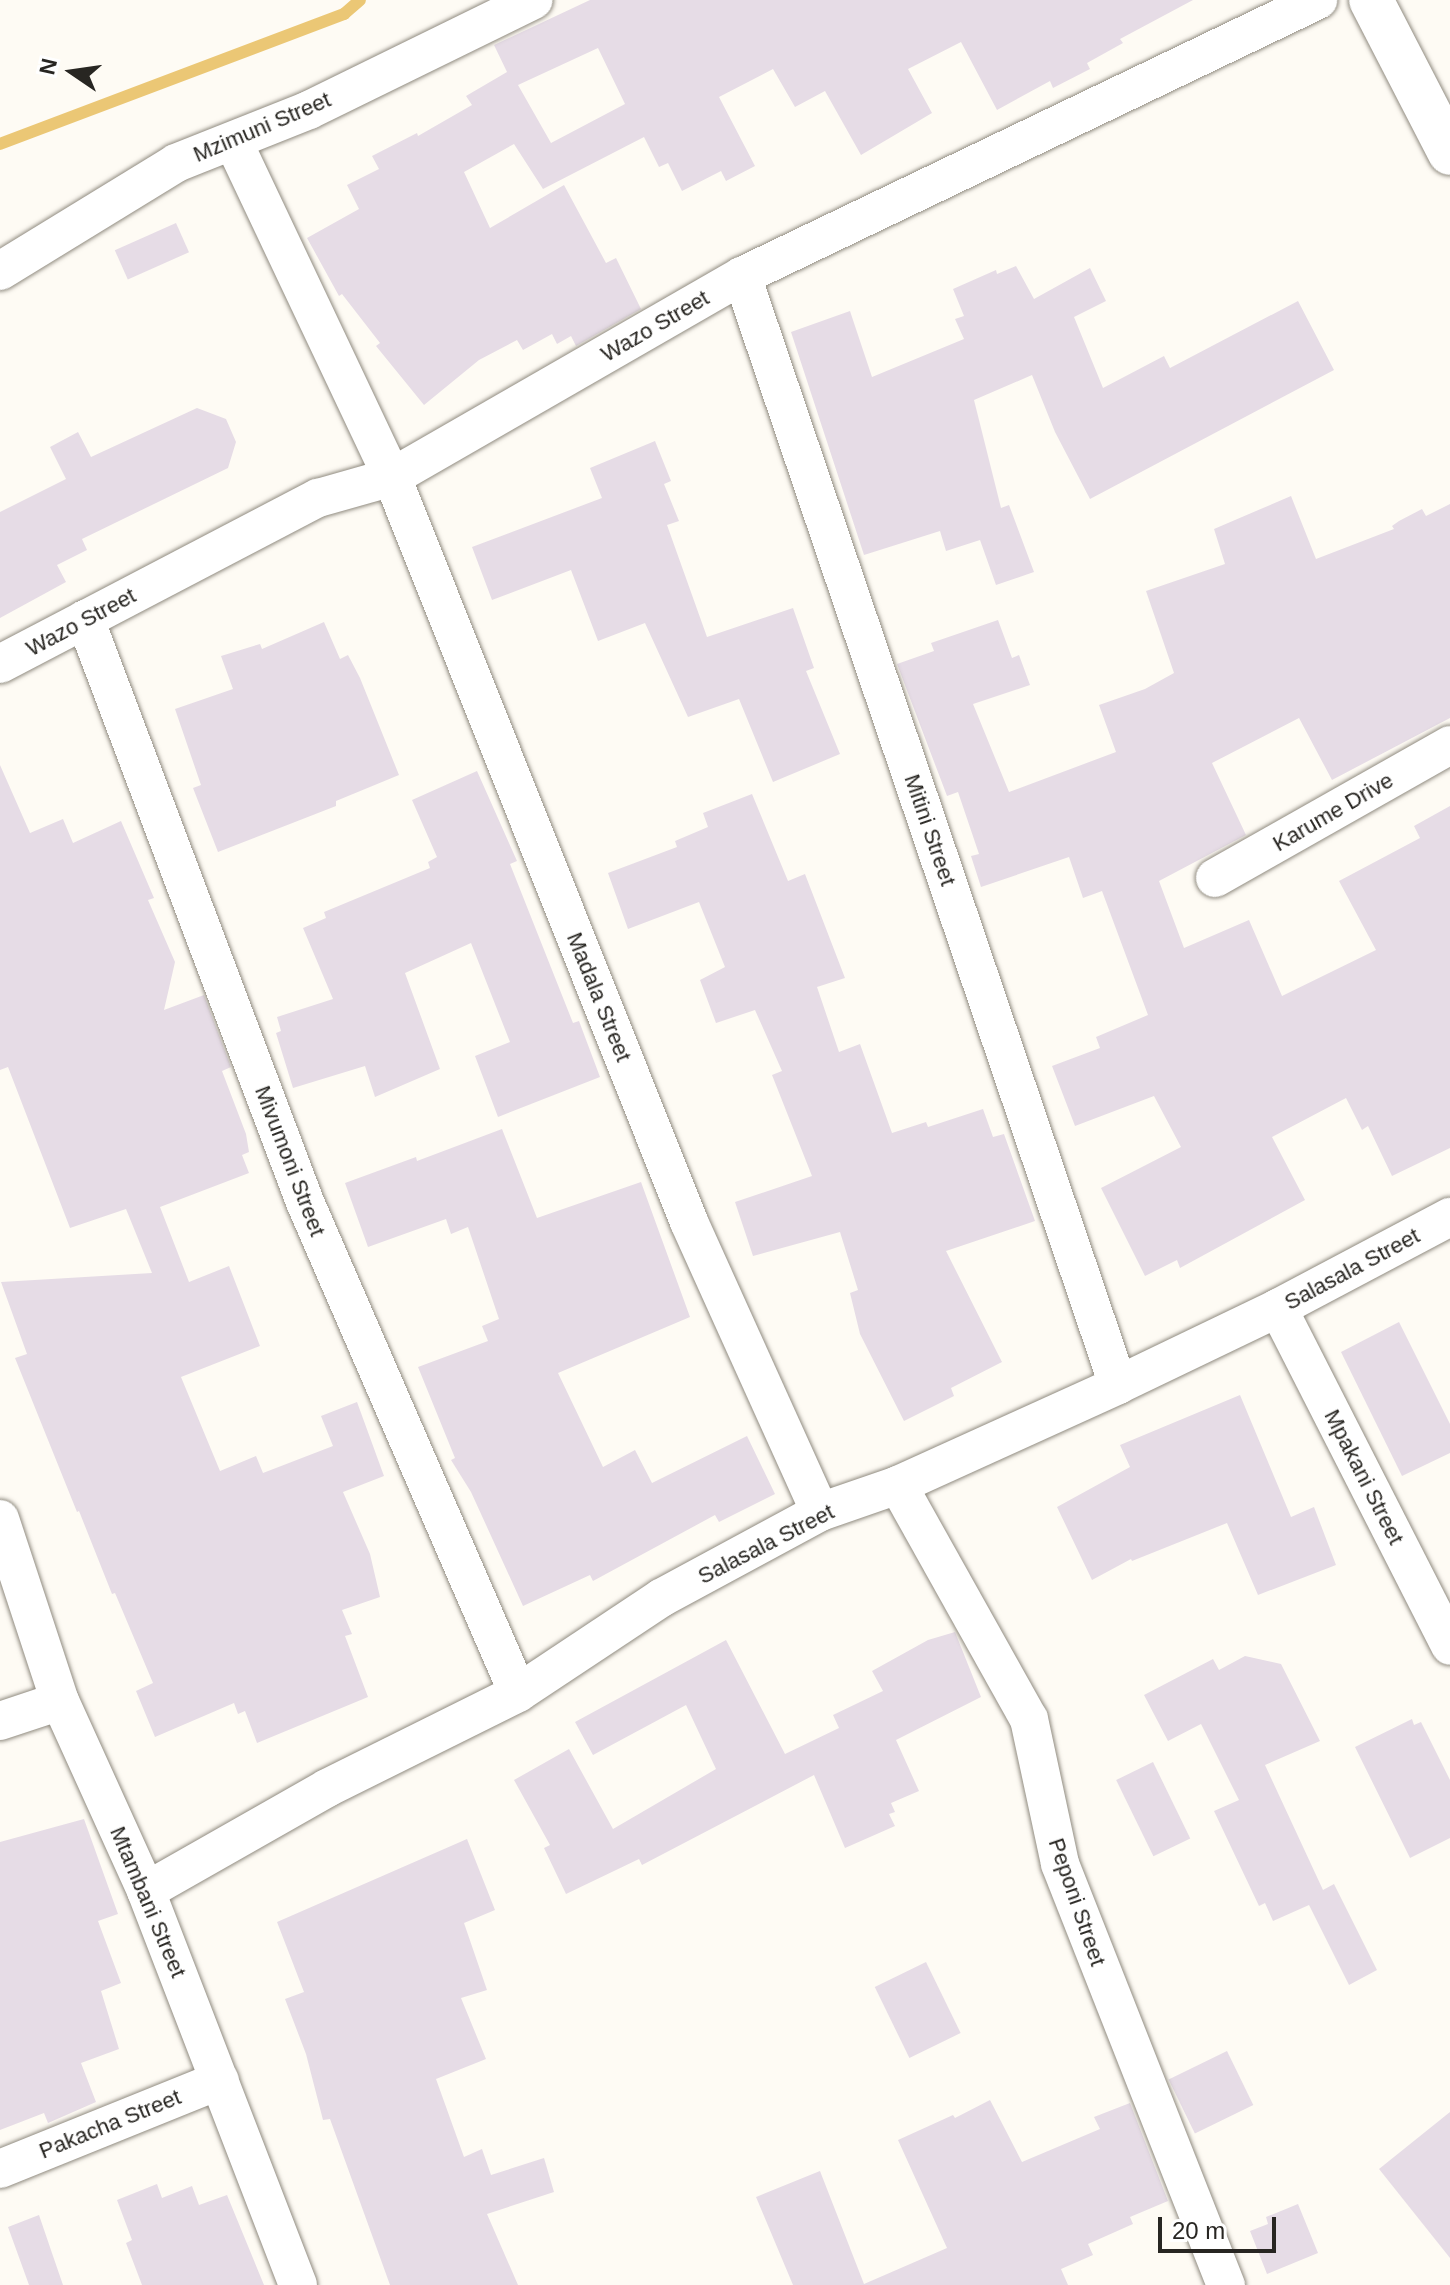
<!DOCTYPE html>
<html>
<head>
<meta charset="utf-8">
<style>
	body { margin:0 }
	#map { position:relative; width:1450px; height:2285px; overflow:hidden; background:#fefbf4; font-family:Helvetica,sans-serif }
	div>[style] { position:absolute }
	.stream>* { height:12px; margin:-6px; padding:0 6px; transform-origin:6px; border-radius:6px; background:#ebc775 }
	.building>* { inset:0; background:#e6dce6; transform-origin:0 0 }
	.roads { filter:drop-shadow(0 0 2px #908b80) drop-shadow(0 0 2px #908b80) }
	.street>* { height:38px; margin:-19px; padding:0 19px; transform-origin:19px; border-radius:19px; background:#fff }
	.secondary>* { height:44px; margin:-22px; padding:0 22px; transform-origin:22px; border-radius:22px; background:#fff }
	span { translate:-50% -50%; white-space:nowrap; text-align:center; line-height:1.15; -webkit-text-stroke:8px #fff; paint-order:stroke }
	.street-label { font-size:22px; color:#282622 }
	.north { position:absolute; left:32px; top:32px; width:80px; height:80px; -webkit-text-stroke:6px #fff; paint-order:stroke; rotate:283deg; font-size:22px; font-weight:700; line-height:32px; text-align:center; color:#282622 }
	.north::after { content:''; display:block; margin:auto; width:28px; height:36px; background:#282622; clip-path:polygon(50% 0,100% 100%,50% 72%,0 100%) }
	.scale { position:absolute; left:1158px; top:2217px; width:118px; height:36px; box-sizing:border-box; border:4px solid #282622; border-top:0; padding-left:10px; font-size:24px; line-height:28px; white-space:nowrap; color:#282622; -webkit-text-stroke:6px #fff; paint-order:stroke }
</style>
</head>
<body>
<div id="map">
	<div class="stream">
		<div style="left:0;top:144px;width:368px;rotate:-20.7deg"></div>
		<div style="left:344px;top:14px;width:21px;rotate:-41deg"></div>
	</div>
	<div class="building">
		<div style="clip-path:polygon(evenodd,590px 0,1193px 0,1120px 39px,1123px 43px,1087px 63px,1090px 69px,1053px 88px,1050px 81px,997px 110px,961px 42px,908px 69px,932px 113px,861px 155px,825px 91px,795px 107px,773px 69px,719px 97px,755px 166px,726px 181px,721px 171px,682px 191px,668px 163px,659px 167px,644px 137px,543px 189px,514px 144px,464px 172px,490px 228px,564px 185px,606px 263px,616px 258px,641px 309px,576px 346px,571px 336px,557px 344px,552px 334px,523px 350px,517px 340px,479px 360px,424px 405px,376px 346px,380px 343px,342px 294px,339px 296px,307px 238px,359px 209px,347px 185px,379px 169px,372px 156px,417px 133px,418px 136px,472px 105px,466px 96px,507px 72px,494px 45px,590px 0,598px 48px,625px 104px,551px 143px,518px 85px,598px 48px)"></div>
		<div style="left:176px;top:223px;width:32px;height:67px;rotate:66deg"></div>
		<div style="clip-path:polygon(1016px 266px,1034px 299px,1090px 268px,1106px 301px,1074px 317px,1103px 388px,1164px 356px,1170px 368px,1298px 301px,1334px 370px,1090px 499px,1055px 432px,1032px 375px,974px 400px,1001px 508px,1009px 505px,1034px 572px,996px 585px,980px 540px,946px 551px,940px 531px,864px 555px,791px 332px,850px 311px,872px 377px,964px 339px,955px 319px,964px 316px,953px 289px,996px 270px,997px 274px)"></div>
		<div style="clip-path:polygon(197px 408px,226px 419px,236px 442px,228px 468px,82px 539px,87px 550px,57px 565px,66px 582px,0 618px,0 512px,66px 479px,50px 447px,78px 432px,91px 457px)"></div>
		<div style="clip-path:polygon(655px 441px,671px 481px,664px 484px,679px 521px,667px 525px,707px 637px,793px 608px,814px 668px,806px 671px,840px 754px,773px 782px,739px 699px,688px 717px,645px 623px,598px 641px,571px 570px,492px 600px,472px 547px,602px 498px,590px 468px)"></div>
		<div style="clip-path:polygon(1291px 496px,1316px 559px,1394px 529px,1392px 526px,1399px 521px,1422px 509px,1426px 516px,1450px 504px,1450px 718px,1332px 780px,1299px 718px,1212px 763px,1246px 835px,1159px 881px,1184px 948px,1249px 920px,1282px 996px,1376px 950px,1339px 881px,1420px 838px,1414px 826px,1450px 806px,1450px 1148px,1392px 1176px,1368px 1126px,1362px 1130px,1346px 1098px,1272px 1137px,1305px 1200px,1180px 1268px,1177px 1260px,1145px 1276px,1101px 1188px,1181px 1147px,1154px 1096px,1075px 1126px,1052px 1066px,1100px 1048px,1096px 1037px,1148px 1015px,1102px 891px,1083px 898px,1069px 857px,981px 887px,971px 856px,979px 854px,958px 792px,947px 796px,897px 664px,934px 651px,931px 643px,998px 620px,1012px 658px,1019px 655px,1030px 685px,973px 704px,1009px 792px,1116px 752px,1099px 705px,1145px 689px,1174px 673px,1146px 591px,1225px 564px,1214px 529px)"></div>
		<div style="clip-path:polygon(324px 622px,340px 659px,348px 655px,360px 678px,399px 775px,336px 801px,336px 806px,218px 852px,193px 788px,201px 785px,175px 709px,233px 689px,221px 656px,260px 644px,262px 649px)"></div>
		<div style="clip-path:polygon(0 765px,30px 833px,63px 819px,73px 843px,121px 821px,154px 898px,148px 900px,175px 962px,164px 1010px,204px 995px,231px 1067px,222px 1071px,246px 1134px,249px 1152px,242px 1155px,249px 1173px,160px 1207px,189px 1282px,229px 1266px,260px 1346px,181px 1377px,220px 1471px,256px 1456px,263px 1473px,333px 1446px,321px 1416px,357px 1402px,384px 1476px,343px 1492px,370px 1554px,380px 1597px,342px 1610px,352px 1634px,345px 1636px,368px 1697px,257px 1743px,245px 1711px,238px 1714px,234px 1703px,155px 1737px,136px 1691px,153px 1683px,115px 1593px,112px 1594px,79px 1511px,77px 1512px,15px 1358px,27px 1354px,1px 1282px,152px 1273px,126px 1209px,70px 1228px,8px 1067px,0 1070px)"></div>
		<div style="clip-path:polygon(477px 771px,517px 861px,510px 864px,573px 1023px,579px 1021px,600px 1077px,498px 1117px,475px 1056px,510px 1042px,471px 943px,405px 973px,440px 1069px,375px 1097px,365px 1066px,293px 1088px,276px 1033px,281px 1031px,277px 1017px,333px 999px,303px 928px,326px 918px,324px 912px,430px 868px,428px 862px,437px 857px,412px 800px)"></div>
		<div style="clip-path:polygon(752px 794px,788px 881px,805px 874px,845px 978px,817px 987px,839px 1052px,860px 1044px,892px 1133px,926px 1122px,928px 1127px,983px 1109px,993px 1137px,1004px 1134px,1035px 1221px,946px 1251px,1002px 1362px,951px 1388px,954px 1396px,904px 1421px,860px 1334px,850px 1293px,858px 1290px,840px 1232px,753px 1256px,735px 1202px,812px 1176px,772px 1075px,782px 1071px,755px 1010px,716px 1023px,700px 980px,725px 967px,699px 902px,628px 929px,608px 873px,677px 847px,675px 841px,708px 827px,703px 813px)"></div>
		<div style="clip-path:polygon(502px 1129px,537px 1218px,641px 1182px,690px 1317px,558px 1373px,603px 1467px,635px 1450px,652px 1483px,747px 1436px,775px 1494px,719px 1522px,715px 1515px,593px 1581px,590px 1575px,523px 1606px,471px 1492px,451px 1460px,455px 1458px,418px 1367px,488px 1341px,482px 1326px,499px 1319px,468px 1227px,451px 1234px,446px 1219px,368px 1247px,345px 1183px,416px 1157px,417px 1161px)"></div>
		<div style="clip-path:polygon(1399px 1322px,1450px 1424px,1450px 1453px,1402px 1476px,1341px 1352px)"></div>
		<div style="clip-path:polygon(1240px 1395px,1291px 1517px,1314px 1507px,1336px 1565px,1258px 1595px,1227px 1523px,1132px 1561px,1131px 1559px,1092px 1580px,1057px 1507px,1130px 1467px,1120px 1445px)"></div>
		<div style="clip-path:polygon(955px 1632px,981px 1697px,896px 1740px,919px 1791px,891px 1803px,895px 1812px,889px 1814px,895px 1826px,845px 1848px,814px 1775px,642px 1865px,639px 1859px,566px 1894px,544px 1848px,550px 1845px,514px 1780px,569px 1749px,613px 1829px,716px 1769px,686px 1705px,593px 1755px,575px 1722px,726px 1640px,785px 1754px,839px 1728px,833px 1715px,883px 1691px,872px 1671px,928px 1640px)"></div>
		<div style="clip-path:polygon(1245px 1656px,1281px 1664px,1320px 1741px,1265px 1765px,1323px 1890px,1334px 1884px,1377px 1970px,1349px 1985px,1309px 1905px,1273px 1921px,1265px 1903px,1259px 1906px,1214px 1811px,1239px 1800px,1201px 1724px,1168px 1741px,1144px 1695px,1213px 1659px,1219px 1670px)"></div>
		<div style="clip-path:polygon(1412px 1719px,1414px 1725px,1421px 1722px,1450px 1780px,1450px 1838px,1410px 1858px,1355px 1747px)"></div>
		<div style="left:1153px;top:1762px;width:85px;height:41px;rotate:64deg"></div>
		<div style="clip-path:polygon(84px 1819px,118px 1914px,98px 1921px,121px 1983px,101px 1991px,119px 2049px,81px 2063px,96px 2102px,48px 2123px,44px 2113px,0 2130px,0 1842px)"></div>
		<div style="clip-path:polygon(467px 1839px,495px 1910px,464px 1923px,487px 1990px,461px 1998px,486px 2059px,436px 2079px,464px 2157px,482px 2149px,491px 2175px,544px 2158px,554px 2192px,487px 2214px,518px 2285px,390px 2285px,330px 2119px,323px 2120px,306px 2054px,285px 1999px,304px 1992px,277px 1922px)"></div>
		<div style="left:926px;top:1962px;width:79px;height:57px;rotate:64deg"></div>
		<div style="left:1227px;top:2051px;width:60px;height:65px;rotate:64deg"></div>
		<div style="clip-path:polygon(990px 2100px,1022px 2162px,1100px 2129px,1094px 2117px,1130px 2103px,1168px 2201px,1130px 2217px,1133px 2224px,1088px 2244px,1093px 2255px,1061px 2269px,1068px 2285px,793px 2285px,756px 2197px,820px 2171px,864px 2284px,947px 2248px,898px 2140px,953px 2115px,955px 2118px)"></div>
		<div style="clip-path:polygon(1450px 2112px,1450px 2258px,1379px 2169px)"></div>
		<div style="clip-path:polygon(157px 2184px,162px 2198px,192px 2186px,199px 2205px,227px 2195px,264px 2285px,142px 2285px,126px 2243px,132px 2240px,117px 2200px)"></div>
		<div style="clip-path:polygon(1298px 2204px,1318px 2253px,1267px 2274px,1250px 2231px,1268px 2224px,1266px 2217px)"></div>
		<div style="clip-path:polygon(39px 2215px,53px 2256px,63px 2285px,29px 2285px,8px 2227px)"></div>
	</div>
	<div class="roads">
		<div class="street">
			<div style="left:233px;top:141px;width:372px;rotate:64.7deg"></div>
			<div style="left:392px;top:477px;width:802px;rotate:68.26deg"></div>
			<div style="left:689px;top:1222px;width:318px;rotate:65.7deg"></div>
			<div style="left:0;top:271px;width:206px;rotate:-31.5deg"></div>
			<div style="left:176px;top:163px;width:143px;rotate:-21.7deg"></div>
			<div style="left:309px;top:110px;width:250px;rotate:-26.1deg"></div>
			<div style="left:742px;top:276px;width:1171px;rotate:71.27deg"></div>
			<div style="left:85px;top:619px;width:623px;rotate:69.33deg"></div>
			<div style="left:305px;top:1202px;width:535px;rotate:66.55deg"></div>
			<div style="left:0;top:664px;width:359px;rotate:-27.6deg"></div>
			<div style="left:318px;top:498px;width:77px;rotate:-15.8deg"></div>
			<div style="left:392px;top:477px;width:404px;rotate:-29.9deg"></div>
			<div style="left:742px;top:276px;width:639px;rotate:-25.6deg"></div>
			<div style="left:1215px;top:878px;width:270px;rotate:-29.5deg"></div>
			<div style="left:1278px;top:1308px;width:379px;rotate:63deg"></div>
			<div style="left:898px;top:1485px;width:268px;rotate:60.8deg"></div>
			<div style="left:1029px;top:1719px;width:148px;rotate:77.9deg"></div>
			<div style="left:1060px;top:1864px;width:453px;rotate:68.5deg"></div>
			<div style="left:0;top:1519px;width:192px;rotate:71.8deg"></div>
			<div style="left:60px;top:1701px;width:209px;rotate:65.6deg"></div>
			<div style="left:146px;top:1891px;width:422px;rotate:68.9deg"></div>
			<div style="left:0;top:1721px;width:63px;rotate:-18.4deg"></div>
			<div style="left:146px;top:1891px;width:208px;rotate:-29.6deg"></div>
			<div style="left:327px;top:1788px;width:213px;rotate:-26.4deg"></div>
			<div style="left:518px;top:1693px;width:172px;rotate:-33.6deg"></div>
			<div style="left:661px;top:1598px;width:181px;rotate:-28.4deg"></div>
			<div style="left:820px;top:1512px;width:83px;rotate:-19.1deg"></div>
			<div style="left:898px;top:1485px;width:242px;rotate:-24.4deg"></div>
			<div style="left:1118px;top:1385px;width:178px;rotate:-25.7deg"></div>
			<div style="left:1278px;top:1308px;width:195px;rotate:-27.9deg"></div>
			<div style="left:0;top:2169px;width:237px;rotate:-22deg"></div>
		</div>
		<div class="secondary">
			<div style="left:1371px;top:0;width:172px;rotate:62.7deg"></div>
		</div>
	</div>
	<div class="street-label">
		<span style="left:262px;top:127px;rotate:-23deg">Mzimuni Street</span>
		<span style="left:655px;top:326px;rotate:-30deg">Wazo Street</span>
		<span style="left:81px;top:622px;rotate:-28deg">Wazo Street</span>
		<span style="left:1333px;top:812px;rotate:-30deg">Karume Drive</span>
		<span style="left:930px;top:830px;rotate:71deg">Mitini Street</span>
		<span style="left:599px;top:997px;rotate:68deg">Madala Street</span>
		<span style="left:290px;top:1161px;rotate:69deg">Mivumoni Street</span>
		<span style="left:1352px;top:1269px;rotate:-28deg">Salasala Street</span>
		<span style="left:1364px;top:1477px;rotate:63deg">Mpakani Street</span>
		<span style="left:766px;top:1544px;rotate:-27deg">Salasala Street</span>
		<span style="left:148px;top:1902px;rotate:67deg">Mtambani Street</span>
		<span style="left:1077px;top:1902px;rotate:71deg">Peponi Street</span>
		<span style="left:110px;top:2124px;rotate:-22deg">Pakacha Street</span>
	</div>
	<div class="north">N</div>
	<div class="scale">20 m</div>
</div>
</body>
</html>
